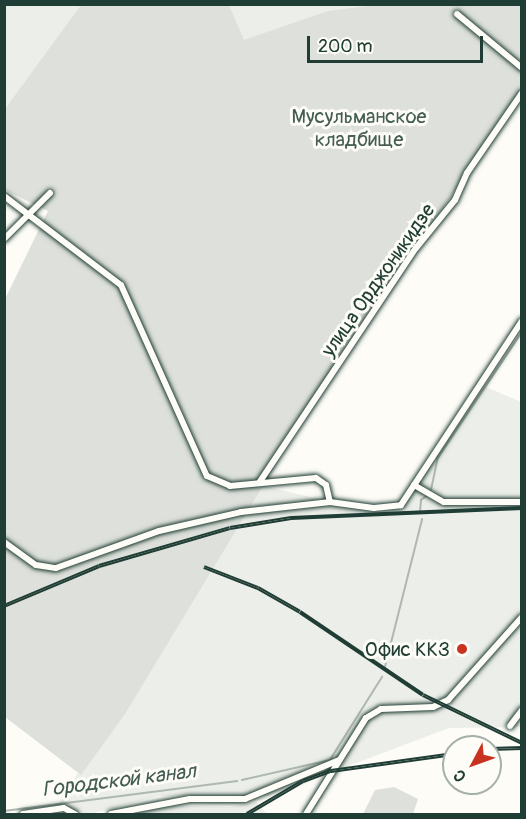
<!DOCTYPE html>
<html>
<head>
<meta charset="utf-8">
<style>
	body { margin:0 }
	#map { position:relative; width:526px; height:819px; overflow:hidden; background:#fdfcf7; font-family:Pangolin,sans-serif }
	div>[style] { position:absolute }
	.built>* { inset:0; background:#eceee9 }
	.green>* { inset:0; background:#dde0db }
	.stream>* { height:1.5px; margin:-0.75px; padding:0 0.75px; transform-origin:0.75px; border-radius:0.75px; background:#aeb8b1 }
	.roads { filter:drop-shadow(0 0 2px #1f3d34) drop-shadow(0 0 2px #1f3d34) }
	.minor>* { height:6px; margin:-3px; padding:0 3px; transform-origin:3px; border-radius:3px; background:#fdfcf7 }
	.rail>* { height:4px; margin-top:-2px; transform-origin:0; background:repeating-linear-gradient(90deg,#fdfcf7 0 4.5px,#1f3d34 0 9px); box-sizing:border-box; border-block:2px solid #1f3d34 }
	.dots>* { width:16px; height:16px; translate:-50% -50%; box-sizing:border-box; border:3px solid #fdfcf7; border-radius:50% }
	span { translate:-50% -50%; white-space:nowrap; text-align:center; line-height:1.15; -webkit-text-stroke:6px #fdfcf7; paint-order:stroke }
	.park-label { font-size:20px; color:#455e55 }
	.street-label { font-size:20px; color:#1f3d34 }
	.poi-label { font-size:20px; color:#1f3d34 }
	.right { translate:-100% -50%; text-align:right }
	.water-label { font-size:21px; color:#435c53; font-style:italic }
	.frame { position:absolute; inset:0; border:6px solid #1f3d34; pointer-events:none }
	.north { position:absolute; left:442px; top:735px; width:60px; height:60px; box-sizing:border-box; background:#fdfcf7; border:2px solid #a4b0a9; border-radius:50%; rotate:229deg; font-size:16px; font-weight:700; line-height:24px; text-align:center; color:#1f3d34 }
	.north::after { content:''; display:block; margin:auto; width:21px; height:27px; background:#c8321e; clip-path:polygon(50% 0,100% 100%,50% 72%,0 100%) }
	.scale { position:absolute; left:307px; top:36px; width:176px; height:27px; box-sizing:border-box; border:3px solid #1f3d34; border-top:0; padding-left:8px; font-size:18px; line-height:21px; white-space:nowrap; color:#1f3d34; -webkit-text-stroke:4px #fdfcf7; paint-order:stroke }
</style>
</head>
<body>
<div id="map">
	<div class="built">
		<div style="clip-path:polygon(5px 5px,90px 5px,5px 112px)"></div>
		<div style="clip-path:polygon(226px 5px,413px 5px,245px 49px)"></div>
		<div style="clip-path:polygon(481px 385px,521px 402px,521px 727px,449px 728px,269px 796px,158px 796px,90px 814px,53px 814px,253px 483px,330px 502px,401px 505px)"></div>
		<div style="clip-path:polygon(256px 802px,267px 814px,119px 814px,157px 805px,229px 807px)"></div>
	</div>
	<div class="green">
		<div style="clip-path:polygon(81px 5px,229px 5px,244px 40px,328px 11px,375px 5px,521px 5px,521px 91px,313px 403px,125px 714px,81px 775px,5px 717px,4px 301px,48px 211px,5px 190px,5px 109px)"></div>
		<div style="clip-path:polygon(394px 787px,418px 799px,413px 814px,363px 814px,375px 790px)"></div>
	</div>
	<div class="stream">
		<div style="left:431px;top:490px;width:33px;rotate:-78deg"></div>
		<div style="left:438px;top:458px;width:151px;rotate:-56.3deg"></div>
		<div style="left:420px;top:512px;width:12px;rotate:-85deg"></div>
		<div style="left:421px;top:500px;width:9px;rotate:-36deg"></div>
		<div style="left:385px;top:667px;width:152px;rotate:-75.9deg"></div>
		<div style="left:242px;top:780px;width:90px;rotate:-12.8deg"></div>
		<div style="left:330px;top:760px;width:98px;rotate:-57.9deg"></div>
		<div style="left:4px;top:811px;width:235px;rotate:-7.3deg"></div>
	</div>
	<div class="roads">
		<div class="minor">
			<div style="left:457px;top:14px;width:85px;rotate:39.7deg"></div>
			<div style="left:4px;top:196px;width:147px;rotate:37.3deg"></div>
			<div style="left:121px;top:285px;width:209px;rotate:65.8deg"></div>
			<div style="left:207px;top:476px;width:25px;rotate:23deg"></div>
			<div style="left:230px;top:486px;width:86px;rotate:-5.3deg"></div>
			<div style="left:316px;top:478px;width:12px;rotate:35deg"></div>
			<div style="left:326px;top:485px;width:17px;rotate:77deg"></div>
			<div style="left:4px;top:239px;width:65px;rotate:-45deg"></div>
			<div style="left:259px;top:483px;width:283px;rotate:-56.3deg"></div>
			<div style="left:416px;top:248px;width:62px;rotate:-50.9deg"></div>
			<div style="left:455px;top:200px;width:30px;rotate:-66deg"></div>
			<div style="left:467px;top:173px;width:97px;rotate:-55.5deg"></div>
			<div style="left:414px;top:485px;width:34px;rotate:30deg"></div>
			<div style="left:444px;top:502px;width:78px"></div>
			<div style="left:4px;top:542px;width:39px;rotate:36deg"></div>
			<div style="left:36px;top:565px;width:20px;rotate:9deg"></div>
			<div style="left:56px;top:568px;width:109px;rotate:-19.8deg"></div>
			<div style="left:159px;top:531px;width:84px;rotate:-13deg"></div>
			<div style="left:241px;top:512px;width:90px;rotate:-6.4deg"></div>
			<div style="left:330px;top:502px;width:44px;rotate:7.8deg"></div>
			<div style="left:374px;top:508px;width:27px;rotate:-6deg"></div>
			<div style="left:401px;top:505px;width:220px;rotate:-56.7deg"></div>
			<div style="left:510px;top:726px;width:20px;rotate:-53deg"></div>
			<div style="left:23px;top:814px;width:41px;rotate:-8.3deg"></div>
			<div style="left:64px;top:808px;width:13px;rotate:29deg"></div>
			<div style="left:111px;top:814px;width:80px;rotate:-10.8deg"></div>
			<div style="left:190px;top:799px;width:55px"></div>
			<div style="left:245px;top:799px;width:102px;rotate:-22.5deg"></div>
			<div style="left:306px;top:814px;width:113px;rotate:-58deg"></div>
			<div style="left:366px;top:718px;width:17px;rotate:-31deg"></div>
			<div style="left:381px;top:709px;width:52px;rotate:-2.2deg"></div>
			<div style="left:433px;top:707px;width:17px;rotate:-25deg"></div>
			<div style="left:448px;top:700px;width:111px;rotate:-48.3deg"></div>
		</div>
	</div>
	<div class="rail">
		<div style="left:204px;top:567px;width:58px;rotate:21.3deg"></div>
		<div style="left:258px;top:588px;width:48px;rotate:29.7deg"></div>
		<div style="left:300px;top:612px;width:148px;rotate:34deg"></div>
		<div style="left:423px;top:695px;width:110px;rotate:25.9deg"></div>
		<div style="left:4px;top:606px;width:103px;rotate:-22.8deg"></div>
		<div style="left:99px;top:566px;width:136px;rotate:-16.2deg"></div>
		<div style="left:230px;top:528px;width:62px;rotate:-9.3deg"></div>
		<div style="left:291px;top:518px;width:231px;rotate:-2.5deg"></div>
		<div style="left:490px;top:749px;width:32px;rotate:-2deg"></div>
		<div style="left:247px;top:814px;width:65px;rotate:-30.5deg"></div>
		<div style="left:303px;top:781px;width:30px;rotate:-20deg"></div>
		<div style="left:331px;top:771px;width:124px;rotate:-7.9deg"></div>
	</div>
	<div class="dots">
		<div style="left:462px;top:649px;background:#c8321e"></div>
	</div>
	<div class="park-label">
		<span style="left:359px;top:128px">Мусульманское<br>кладбище</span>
	</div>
	<div class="street-label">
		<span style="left:378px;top:280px;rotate:-55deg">улица Орджоникидзе</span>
	</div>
	<div class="poi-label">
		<span class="right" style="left:450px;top:649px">Офис ККЗ</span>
	</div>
	<div class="water-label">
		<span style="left:119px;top:781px;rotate:-7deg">Городской канал</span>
	</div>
	<div class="frame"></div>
	<div class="north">С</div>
	<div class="scale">200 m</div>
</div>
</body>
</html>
